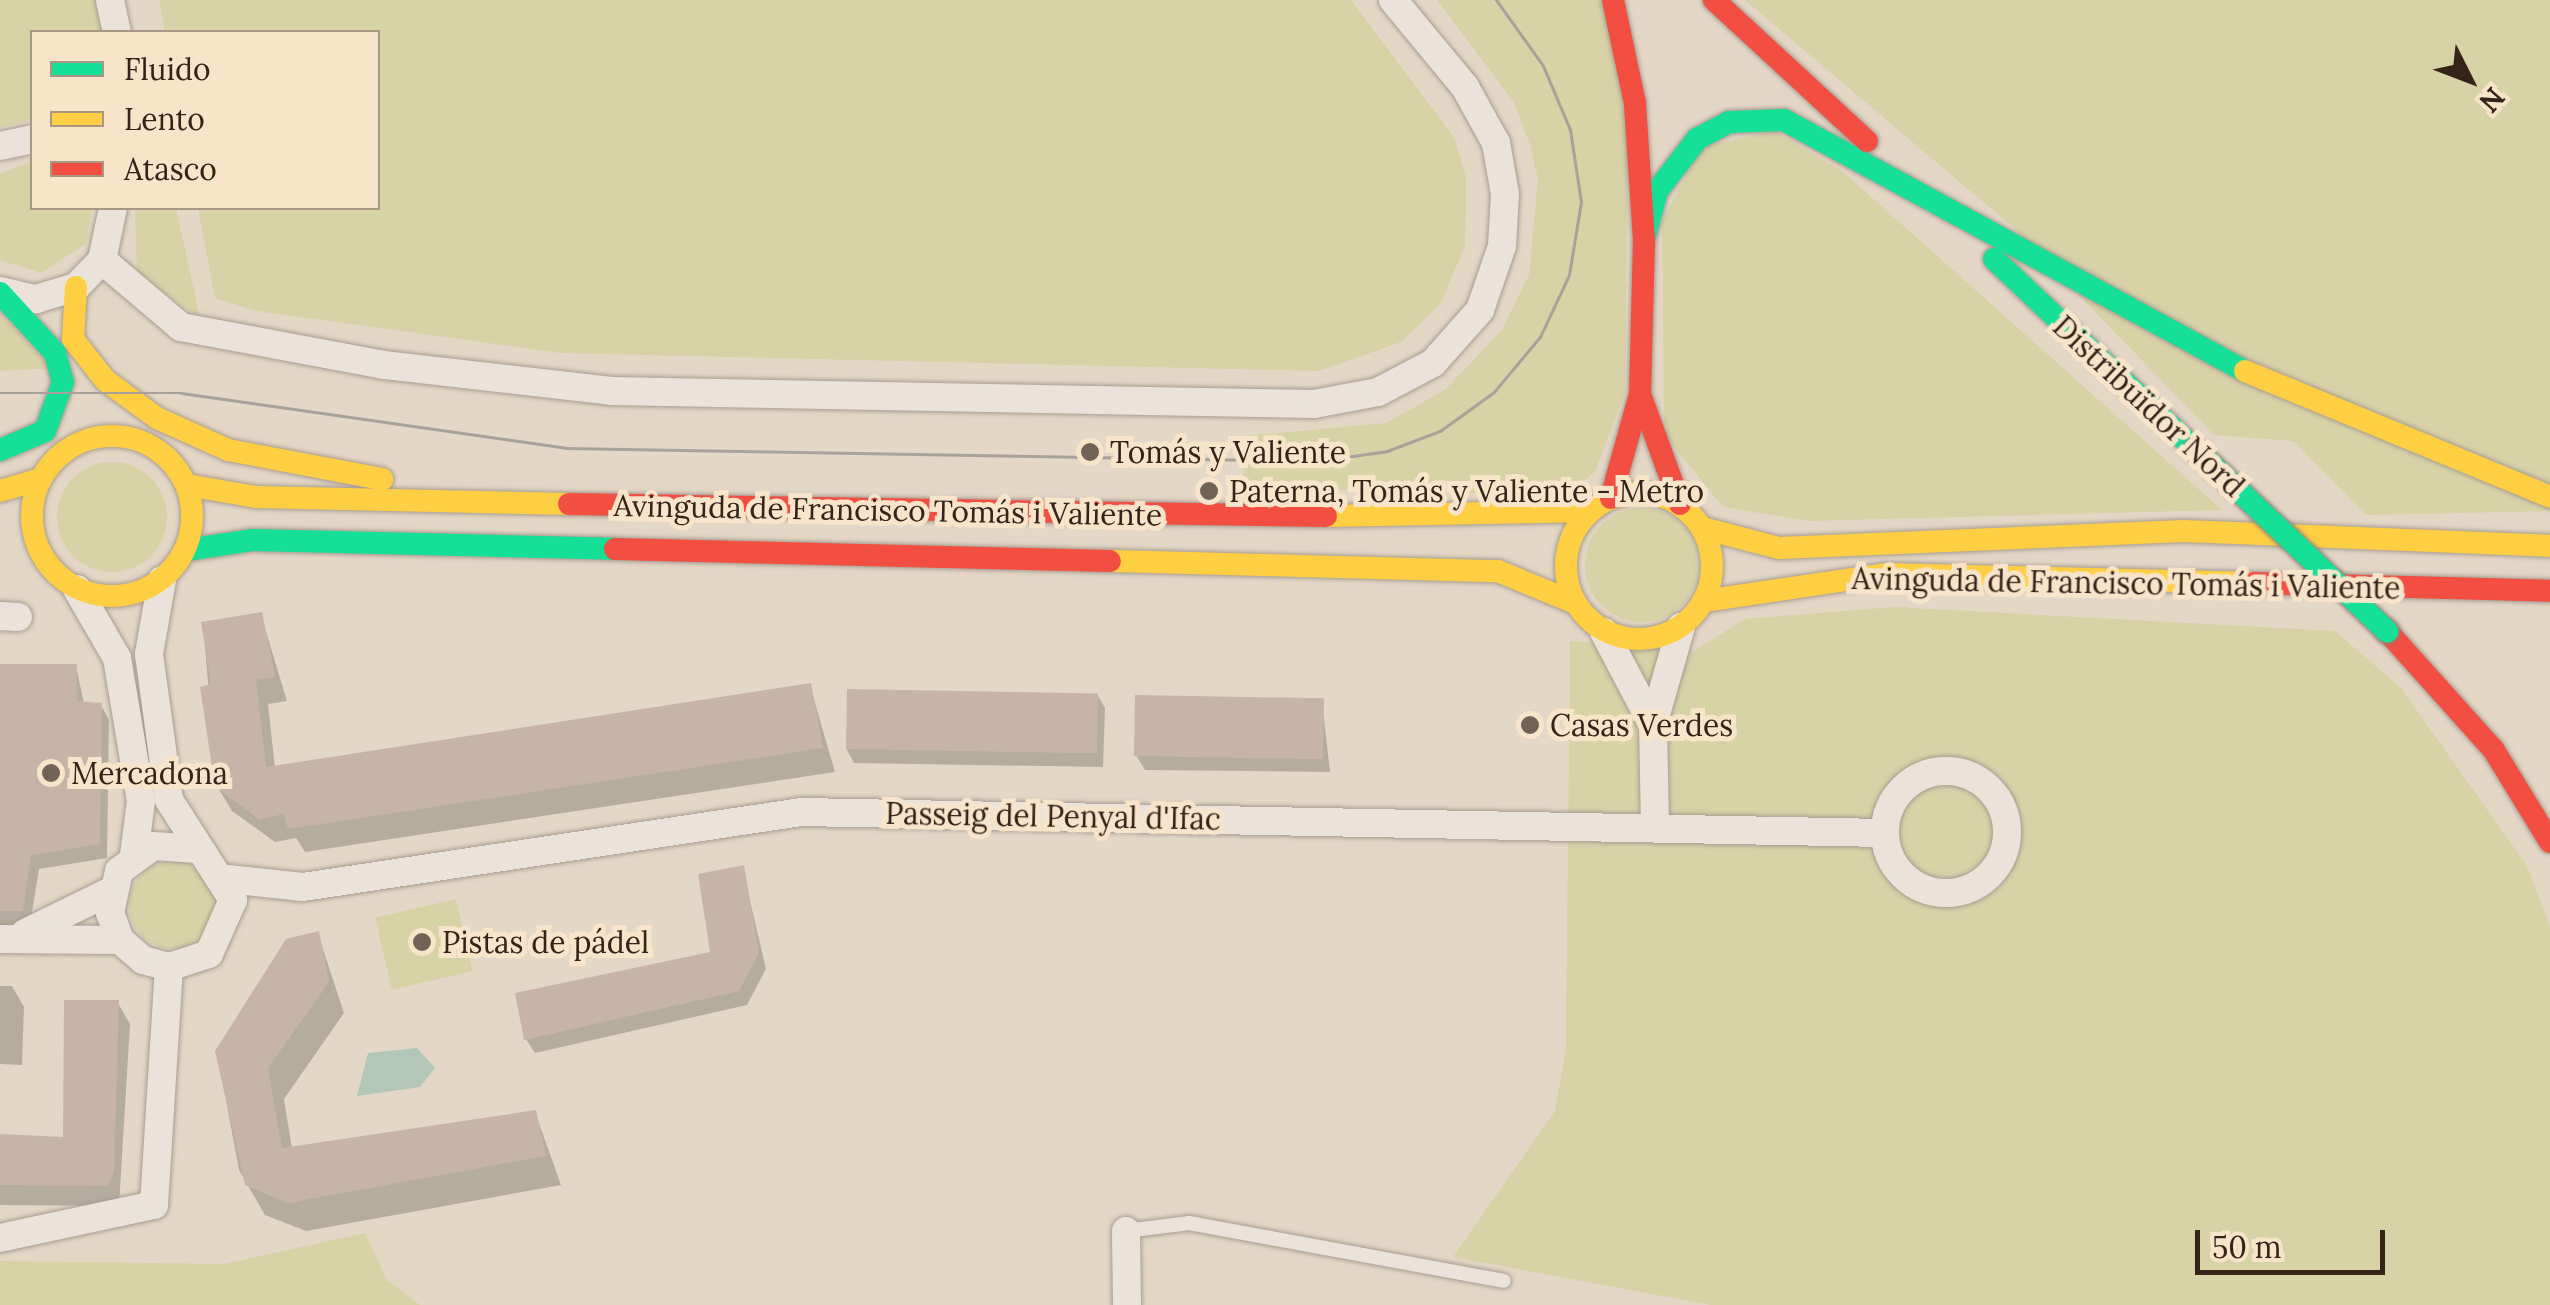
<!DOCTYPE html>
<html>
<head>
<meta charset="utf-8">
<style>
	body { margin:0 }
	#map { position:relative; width:2550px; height:1305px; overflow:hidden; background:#e4d7c6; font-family:Lora,serif }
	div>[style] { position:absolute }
	.green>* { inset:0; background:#d8d2a7; transform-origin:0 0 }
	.round { border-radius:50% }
	.water>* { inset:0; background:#b3c7b8 }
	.shadow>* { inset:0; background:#0003 }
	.building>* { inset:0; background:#c8b4a7; transform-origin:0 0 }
	.roads { filter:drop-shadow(0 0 2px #a89c90) drop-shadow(0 0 2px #a89c90) }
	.lane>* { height:14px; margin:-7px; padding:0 7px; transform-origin:7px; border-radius:7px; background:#ebe3d9 }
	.street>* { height:28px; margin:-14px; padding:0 14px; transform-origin:14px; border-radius:14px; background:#ebe3d9 }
	.street>.ring { margin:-14px; padding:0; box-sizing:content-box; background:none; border:28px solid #ebe3d9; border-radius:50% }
	.fast>* { height:22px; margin:-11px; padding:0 11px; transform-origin:11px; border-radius:11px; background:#16e098 }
	.slow>* { height:22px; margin:-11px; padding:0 11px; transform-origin:11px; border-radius:11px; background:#ffcf43 }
	.slow>.ring { margin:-11px; padding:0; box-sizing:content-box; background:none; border:22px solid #ffcf43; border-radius:50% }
	.jam>* { height:22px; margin:-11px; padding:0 11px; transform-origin:11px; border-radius:11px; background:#f24e42 }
	.tram>* { height:2.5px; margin:-1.25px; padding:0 1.25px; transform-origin:1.25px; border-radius:1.25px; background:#a9a29a }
	.bridges { filter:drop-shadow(0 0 2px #8d8277) drop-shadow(0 0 2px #8d8277) }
	.fast-bridge>* { height:22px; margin:-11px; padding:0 11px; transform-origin:11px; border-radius:11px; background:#16e098 }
	.dots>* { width:28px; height:28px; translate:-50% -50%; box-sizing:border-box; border:5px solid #f8e4c9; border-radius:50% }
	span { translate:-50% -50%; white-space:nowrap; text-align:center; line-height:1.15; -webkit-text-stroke:10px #f8e4c9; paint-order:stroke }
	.street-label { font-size:30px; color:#352319 }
	.poi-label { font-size:30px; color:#352319 }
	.left { translate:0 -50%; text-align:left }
	.legend { position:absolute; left:30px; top:30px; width:350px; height:180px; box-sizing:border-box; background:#f8e4c9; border:2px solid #aa9783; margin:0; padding:12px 18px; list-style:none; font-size:30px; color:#352319 }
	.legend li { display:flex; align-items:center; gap:20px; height:50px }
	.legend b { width:50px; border:2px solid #aa9783 }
	.north { position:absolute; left:2420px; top:30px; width:100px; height:100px; -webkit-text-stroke:8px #f8e4c9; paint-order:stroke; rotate:132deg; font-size:28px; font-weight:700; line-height:40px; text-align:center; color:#352319 }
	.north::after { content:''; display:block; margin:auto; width:35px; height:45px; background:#352319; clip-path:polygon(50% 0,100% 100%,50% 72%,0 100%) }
	.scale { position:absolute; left:2195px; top:1230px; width:190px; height:45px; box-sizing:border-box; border:5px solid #352319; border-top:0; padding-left:12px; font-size:30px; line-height:35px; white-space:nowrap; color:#352319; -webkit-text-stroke:8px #f8e4c9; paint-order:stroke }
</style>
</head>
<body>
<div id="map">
	<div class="green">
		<div style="clip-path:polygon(0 0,99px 0,105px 32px,32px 32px,32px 120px,0 127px)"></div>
		<div style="clip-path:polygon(159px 0,1351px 0,1454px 137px,1466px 177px,1465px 246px,1441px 303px,1401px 342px,1319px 371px,560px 353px,257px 311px,215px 298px,198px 208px,378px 208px,378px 32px,165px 32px)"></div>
		<div style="clip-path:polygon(1437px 0,1601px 0,1628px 113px,1625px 393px,1595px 472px,1565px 495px,1243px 488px,1245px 436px,1386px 423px,1445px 390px,1502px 330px,1529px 275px,1538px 179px,1530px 145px,1514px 102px)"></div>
		<div style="clip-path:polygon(1745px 0,2550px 0,2550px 511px,2366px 515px,2293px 441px,2214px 435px,2015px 229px)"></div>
		<div style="clip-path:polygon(1774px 131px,1842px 171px,2222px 510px,1808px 521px,1723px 507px,1664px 434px,1662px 221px,1702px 147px)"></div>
		<div style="clip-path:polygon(32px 161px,32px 208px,92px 208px,86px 244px,41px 273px,0 260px,0 174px)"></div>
		<div style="clip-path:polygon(135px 208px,176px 208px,200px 318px,137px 274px)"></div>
		<div style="clip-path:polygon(0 313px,51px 368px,0 371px)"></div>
		<div class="round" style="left:57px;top:462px;width:110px;height:110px"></div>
		<div class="round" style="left:1585px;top:508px;width:114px;height:114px"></div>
		<div style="clip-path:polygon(1895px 607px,2335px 631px,2401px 688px,2527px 866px,2550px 927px,2550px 1305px,1711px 1305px,1453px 1257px,1555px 1111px,1566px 1048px,1570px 641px,1694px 651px,1745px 619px)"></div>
		<div class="round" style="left:129px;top:861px;width:88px;height:88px"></div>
		<div style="left:456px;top:899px;width:74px;height:83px;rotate:77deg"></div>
		<div style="clip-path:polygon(365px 1233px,387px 1280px,420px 1305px,0 1305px,0 1261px,224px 1264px)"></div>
	</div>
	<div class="water">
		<div style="clip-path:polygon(417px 1048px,435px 1068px,420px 1087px,357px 1096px,368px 1053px)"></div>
	</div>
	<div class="shadow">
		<div style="clip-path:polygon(261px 615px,287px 701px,268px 704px,275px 768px,810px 686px,835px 772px,305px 852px,296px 838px,275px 842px,232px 811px,217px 786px,203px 624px)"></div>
		<div style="clip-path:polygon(76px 666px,84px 704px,101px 705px,109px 720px,107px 858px,39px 869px,30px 925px,0 925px,0 667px)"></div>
		<div style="clip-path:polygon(1097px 694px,1105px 708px,1103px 767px,854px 763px,846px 748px)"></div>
		<div style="clip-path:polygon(1322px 700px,1330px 772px,1145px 770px,1136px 755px)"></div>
		<div style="clip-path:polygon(742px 867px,766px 969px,747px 1005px,535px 1053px,526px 1039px,713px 954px)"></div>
		<div style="clip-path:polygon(318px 934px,344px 1013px,284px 1099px,292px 1149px,535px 1112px,561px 1185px,306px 1231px,265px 1215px,239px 1170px,217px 1052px)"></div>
		<div style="clip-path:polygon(0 986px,12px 986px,24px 1007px,22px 1065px,0 1064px)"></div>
		<div style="clip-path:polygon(118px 1003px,130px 1024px,119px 1206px,0 1205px,0 1137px,66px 1139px)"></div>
	</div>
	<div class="building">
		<div style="clip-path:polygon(262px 612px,275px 677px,256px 680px,266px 767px,811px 683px,823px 748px,288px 829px,284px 814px,259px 819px,215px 787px,200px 687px,211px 684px,201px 622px)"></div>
		<div style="clip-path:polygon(0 664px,77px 664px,77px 701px,102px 703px,100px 844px,31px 855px,23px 911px,0 911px)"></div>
		<div style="left:847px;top:689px;width:251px;height:60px;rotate:1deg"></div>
		<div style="left:1135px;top:695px;width:189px;height:61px;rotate:1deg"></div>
		<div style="clip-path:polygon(744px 865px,759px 953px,739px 991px,524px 1040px,515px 993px,710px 952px,698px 874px)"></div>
		<div style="clip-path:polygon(319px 931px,329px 982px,268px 1068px,282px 1148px,536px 1110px,546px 1156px,288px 1203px,245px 1185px,215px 1051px,286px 939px)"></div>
		<div style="clip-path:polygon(64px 1000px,119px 1000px,114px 1171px,108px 1186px,0 1185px,0 1134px,63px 1137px)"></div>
	</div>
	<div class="roads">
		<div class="lane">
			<div style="left:1126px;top:1231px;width:64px;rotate:-7.2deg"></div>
			<div style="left:1189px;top:1223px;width:320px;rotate:10.4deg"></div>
		</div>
		<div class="street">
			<div style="left:110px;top:0;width:33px;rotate:78deg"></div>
			<div style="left:0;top:146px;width:33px;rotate:-12deg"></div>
			<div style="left:102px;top:260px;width:104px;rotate:40.3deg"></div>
			<div style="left:181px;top:327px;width:207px;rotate:10.6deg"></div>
			<div style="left:384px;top:365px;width:228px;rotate:6.5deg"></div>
			<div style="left:611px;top:391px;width:703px;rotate:1.06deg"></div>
			<div style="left:1314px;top:404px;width:65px;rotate:-10.6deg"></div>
			<div style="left:1378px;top:392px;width:62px;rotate:-27.8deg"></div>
			<div style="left:1433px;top:363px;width:71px;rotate:-48.4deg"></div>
			<div style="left:1480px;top:310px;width:68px;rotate:-71deg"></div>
			<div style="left:1502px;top:246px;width:52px;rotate:-86.7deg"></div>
			<div style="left:1505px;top:194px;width:52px;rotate:-100deg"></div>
			<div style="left:1496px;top:143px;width:64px;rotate:-119deg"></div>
			<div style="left:1465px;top:87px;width:113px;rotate:-129.6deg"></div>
			<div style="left:0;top:291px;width:37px;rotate:13deg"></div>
			<div style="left:36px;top:299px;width:42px;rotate:-16.7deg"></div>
			<div style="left:76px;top:287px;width:37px;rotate:-46deg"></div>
			<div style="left:102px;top:260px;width:53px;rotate:-78.1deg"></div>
			<div style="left:162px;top:580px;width:75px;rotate:100deg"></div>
			<div style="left:149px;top:654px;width:147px;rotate:82.2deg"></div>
			<div style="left:169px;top:800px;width:119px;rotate:57.4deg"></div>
			<div style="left:233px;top:900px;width:59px;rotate:114deg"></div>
			<div style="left:209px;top:954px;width:42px;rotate:162deg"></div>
			<div style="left:169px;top:967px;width:27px;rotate:-165deg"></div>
			<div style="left:143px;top:960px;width:30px;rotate:-139deg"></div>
			<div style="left:120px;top:940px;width:29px;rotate:-110deg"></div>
			<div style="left:110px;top:913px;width:43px;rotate:-77.9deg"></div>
			<div style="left:119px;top:871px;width:42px;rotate:-36.3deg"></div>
			<div style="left:153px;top:846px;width:45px;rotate:3.8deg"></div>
			<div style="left:77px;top:589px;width:80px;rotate:59.9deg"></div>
			<div style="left:117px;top:658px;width:145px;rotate:80.5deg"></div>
			<div style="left:141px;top:801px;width:54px;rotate:97.4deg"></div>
			<div style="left:0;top:616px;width:18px;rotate:3deg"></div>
			<div style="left:1604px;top:632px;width:105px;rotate:62.2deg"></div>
			<div class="ring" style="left:1885px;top:771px;width:94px;height:94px"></div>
			<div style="left:1655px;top:827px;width:102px;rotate:-91.1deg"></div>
			<div style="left:1653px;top:725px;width:102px;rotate:-74.1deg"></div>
			<div style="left:228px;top:879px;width:75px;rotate:6.1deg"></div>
			<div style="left:303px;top:887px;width:504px;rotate:-8.56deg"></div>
			<div style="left:801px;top:812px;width:1083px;rotate:1.11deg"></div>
			<div style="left:25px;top:933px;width:96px;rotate:-26deg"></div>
			<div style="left:0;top:939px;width:120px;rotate:0.5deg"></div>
			<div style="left:1126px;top:1231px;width:74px;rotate:89.2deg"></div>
			<div style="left:0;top:1238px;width:157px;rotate:-12.1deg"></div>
			<div style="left:154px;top:1205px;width:238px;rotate:-86.4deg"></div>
		</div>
		<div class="fast">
			<div style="left:1644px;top:240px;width:51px;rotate:-75.1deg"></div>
			<div style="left:1657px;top:191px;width:66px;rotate:-52.4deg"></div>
			<div style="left:1697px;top:139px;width:36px;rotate:-28deg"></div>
			<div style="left:1729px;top:122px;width:55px;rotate:-2.1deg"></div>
			<div style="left:1784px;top:120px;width:525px;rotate:28.57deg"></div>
			<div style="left:1994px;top:259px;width:277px;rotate:43.4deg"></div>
			<div style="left:0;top:293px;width:81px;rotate:47.5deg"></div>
			<div style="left:55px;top:353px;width:30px;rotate:75deg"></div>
			<div style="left:63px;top:382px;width:52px;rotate:110.2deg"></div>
			<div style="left:45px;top:431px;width:49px;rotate:157.1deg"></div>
			<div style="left:186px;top:550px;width:68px;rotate:-8.5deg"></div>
			<div style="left:253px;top:540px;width:362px;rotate:1.4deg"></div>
		</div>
		<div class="slow">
			<div style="left:76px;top:287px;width:52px;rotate:93.3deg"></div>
			<div style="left:73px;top:339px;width:52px;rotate:52deg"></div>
			<div style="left:105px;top:380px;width:64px;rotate:36.2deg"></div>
			<div style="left:157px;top:418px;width:78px;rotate:24.3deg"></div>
			<div style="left:228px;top:450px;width:157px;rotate:10.7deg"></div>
			<div style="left:2245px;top:371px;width:330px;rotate:22.4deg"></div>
			<div class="ring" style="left:32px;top:436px;width:138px;height:138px"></div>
			<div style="left:187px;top:485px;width:70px;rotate:9.9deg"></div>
			<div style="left:256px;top:497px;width:313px;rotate:1.3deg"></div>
			<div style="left:0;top:491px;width:43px;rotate:-16.3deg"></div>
			<div class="ring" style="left:1566px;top:493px;width:124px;height:124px"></div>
			<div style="left:1326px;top:516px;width:264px;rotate:-1.1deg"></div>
			<div style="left:1702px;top:528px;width:80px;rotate:14.6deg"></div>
			<div style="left:1779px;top:548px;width:405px;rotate:-2.4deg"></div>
			<div style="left:2184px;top:531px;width:366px;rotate:2.3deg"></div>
			<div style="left:1110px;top:561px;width:388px;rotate:1.5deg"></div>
			<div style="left:1498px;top:571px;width:83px;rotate:22.6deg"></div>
			<div style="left:1704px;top:601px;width:185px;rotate:-8.4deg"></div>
			<div style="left:1887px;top:574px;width:366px;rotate:1.4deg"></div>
		</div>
		<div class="jam">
			<div style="left:1714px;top:0;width:208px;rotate:42.7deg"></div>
			<div style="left:1640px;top:394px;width:117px;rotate:70deg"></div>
			<div style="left:1611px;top:498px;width:108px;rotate:-74.4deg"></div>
			<div style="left:1640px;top:394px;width:154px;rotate:-88.5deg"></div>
			<div style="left:1644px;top:240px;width:137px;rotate:-93.8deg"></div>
			<div style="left:1635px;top:103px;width:105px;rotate:-102.1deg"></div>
			<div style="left:569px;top:504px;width:757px;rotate:0.91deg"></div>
			<div style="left:615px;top:549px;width:495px;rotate:1.4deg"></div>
			<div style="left:2253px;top:583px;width:297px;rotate:1.5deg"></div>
			<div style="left:2387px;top:631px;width:159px;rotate:48.1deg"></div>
			<div style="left:2493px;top:749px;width:109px;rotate:58.5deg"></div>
		</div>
	</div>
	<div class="tram">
		<div style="left:0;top:393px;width:181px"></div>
		<div style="left:181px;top:393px;width:389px;rotate:8.1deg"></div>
		<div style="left:566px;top:448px;width:752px;rotate:0.99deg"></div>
		<div style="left:1318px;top:461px;width:70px;rotate:-8.2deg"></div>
		<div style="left:1387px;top:451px;width:57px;rotate:-20.7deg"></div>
		<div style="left:1440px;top:431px;width:67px;rotate:-35.8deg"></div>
		<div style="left:1494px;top:392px;width:72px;rotate:-50.1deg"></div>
		<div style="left:1540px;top:337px;width:68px;rotate:-64.9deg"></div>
		<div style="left:1569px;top:275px;width:74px;rotate:-80.7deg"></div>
		<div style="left:1581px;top:202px;width:73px;rotate:-98.7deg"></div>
		<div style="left:1570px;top:130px;width:69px;rotate:-112.9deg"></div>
		<div style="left:1543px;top:66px;width:81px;rotate:-125.5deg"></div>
	</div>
	<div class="bridges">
		<div class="fast-bridge">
			<div style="left:2195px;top:449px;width:265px;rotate:43.5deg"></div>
		</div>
	</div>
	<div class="dots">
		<div style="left:1090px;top:452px;background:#726256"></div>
		<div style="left:1209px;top:491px;background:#726256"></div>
		<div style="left:1530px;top:725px;background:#726256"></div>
		<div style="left:51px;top:773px;background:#726256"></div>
		<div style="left:422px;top:942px;background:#726256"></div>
	</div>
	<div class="street-label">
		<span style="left:2149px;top:406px;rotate:43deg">Distribuïdor Nord</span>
		<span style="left:888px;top:510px;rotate:1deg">Avinguda de Francisco Tomás i Valiente</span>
		<span style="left:2126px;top:583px;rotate:1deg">Avinguda de Francisco Tomás i Valiente</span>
		<span style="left:1053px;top:816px;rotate:1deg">Passeig del Penyal d'Ifac</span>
	</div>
	<div class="poi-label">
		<span class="left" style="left:1110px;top:452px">Tomás y Valiente</span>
		<span class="left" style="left:1229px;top:491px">Paterna, Tomás y Valiente - Metro</span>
		<span class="left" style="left:1550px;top:725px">Casas Verdes</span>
		<span class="left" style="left:71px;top:773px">Mercadona</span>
		<span class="left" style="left:442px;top:942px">Pistas de pádel</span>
	</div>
	<ul class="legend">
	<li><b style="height:12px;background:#16e098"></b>Fluido</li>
	<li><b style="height:12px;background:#ffcf43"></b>Lento</li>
	<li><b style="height:12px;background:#f24e42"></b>Atasco</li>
	</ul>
	<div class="north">N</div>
	<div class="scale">50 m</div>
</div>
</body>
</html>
